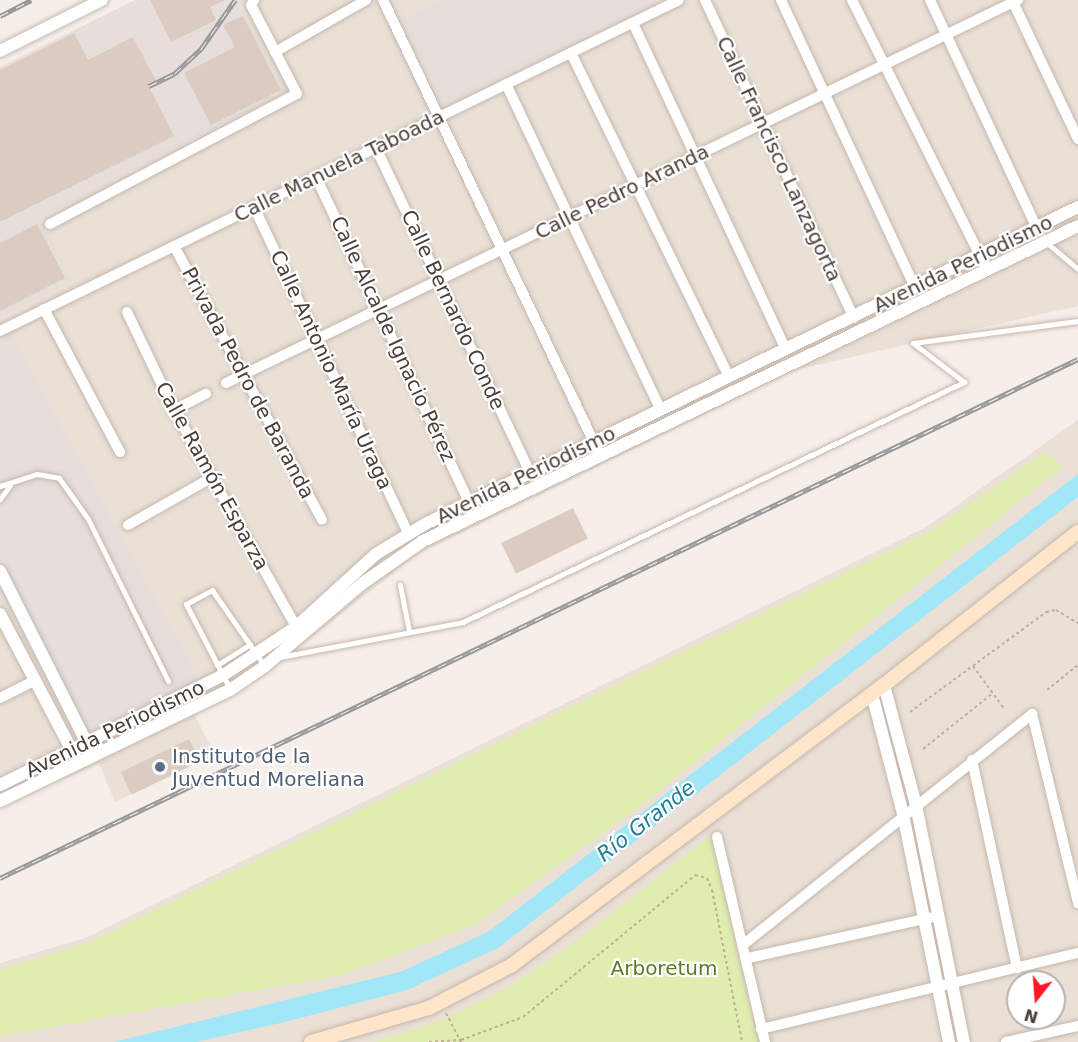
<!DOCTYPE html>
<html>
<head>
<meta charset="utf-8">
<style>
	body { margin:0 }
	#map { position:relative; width:1078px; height:1042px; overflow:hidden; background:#f6efe9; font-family:"DejaVu Sans",sans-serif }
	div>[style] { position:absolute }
	.residential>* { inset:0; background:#eae0d6 }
	.industrial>* { inset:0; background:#e5deda }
	.green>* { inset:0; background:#dfedae }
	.water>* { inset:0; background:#a1e7f7 }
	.building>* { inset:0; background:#dccbc0; transform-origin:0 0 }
	.path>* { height:2px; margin-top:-1px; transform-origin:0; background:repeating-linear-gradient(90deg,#c5ac9a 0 3px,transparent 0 6px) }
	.roads { filter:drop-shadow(0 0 2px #c5b7ad) drop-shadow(0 0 2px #c5b7ad) }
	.service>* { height:5px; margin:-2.5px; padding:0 2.5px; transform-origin:2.5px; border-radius:2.5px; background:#fff }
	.minor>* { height:10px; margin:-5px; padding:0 5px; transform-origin:5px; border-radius:5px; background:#fff }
	.tertiary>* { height:12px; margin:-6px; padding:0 6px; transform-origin:6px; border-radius:6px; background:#fff }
	.secondary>* { height:14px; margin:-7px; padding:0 7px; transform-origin:7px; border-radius:7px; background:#ffe6ca }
	.rail>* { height:5px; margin-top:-2.5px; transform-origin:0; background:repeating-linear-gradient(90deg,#fff 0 9px,#989898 0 18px); box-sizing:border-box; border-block:2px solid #989898 }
	.dots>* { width:16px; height:16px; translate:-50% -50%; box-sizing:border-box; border:3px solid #fff; border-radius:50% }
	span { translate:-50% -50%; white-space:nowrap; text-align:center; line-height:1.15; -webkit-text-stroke:4.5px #fff; paint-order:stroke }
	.street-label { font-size:20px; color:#4a3e36 }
	.service-label { font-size:20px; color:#4e5e75 }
	.left { translate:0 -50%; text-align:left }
	.park-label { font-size:20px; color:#597c22 }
	.water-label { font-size:21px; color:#207e95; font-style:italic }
	.north { position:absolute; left:1006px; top:970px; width:60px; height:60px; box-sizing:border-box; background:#fff; border:2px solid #b7b2af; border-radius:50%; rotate:197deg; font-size:16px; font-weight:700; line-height:24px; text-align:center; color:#4a3e36 }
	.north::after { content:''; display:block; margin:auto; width:21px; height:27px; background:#ff1728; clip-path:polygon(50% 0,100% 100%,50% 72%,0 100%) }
</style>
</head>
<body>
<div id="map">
	<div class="residential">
		<div style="clip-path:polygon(242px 0,1078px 0,1078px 306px,795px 370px,416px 555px,274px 667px,194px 714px,215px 754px,115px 802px,99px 764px,0 806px,0 556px,89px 737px,200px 684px,2px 317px,39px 218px,287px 93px,239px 3px)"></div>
		<div style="clip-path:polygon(evenodd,1078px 420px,1078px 1042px,0 1042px,0 963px,85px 938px,926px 527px,1078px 420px,1018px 982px,1054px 982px,1054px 1018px,1018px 1018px,1018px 982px)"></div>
	</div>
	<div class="industrial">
		<div style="clip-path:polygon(135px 0,242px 0,239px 4px,287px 92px,40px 218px,72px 281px,2px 317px,201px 683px,89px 737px,0 556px,0 67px)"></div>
		<div style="clip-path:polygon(442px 0,659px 0,442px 106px,403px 20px)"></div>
	</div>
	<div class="green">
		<div style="clip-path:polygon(1044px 453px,1063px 466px,639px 807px,476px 924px,343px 975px,0 1036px,0 970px,86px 944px,929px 532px)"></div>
		<div style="clip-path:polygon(711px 835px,758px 1042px,374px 1042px,443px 1020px,504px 990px,572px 945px)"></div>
	</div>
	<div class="water">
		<div style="clip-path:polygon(1078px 474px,1078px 497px,498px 948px,407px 990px,285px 1022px,196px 1042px,114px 1042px,400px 972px,488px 932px)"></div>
	</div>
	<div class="building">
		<div style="clip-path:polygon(150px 0,225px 0,210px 7px,216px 20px,171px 42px)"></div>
		<div style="clip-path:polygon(243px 16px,281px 90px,211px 125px,184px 73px,235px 47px,223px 25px)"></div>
		<div style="clip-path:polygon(74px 33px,88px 60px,133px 37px,156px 81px,148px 85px,174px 136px,0 222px,0 70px)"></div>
		<div style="clip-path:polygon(37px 224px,65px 278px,0 311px,0 243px)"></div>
		<div style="left:573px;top:508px;width:34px;height:80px;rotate:64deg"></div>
		<div style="left:189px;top:739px;width:25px;height:76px;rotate:64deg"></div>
	</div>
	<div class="path">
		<div style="left:973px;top:666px;width:54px;rotate:54deg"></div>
		<div style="left:1047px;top:690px;width:40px;rotate:-39deg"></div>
		<div style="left:910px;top:712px;width:169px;rotate:-36.3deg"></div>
		<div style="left:1046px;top:612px;width:10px;rotate:-11deg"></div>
		<div style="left:1056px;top:610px;width:26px;rotate:31deg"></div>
		<div style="left:923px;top:749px;width:90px;rotate:-38.7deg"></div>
		<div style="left:446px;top:1013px;width:33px;rotate:63deg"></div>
		<div style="left:429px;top:1042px;width:32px;rotate:-4deg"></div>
		<div style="left:461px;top:1040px;width:66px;rotate:-20.4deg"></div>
		<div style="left:523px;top:1017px;width:223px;rotate:-39.5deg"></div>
		<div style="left:695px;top:875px;width:12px;rotate:14deg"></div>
		<div style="left:707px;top:878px;width:13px;rotate:67deg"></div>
		<div style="left:712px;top:890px;width:155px;rotate:78.8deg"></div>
	</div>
	<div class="roads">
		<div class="service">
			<div style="left:1047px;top:243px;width:40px;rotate:40deg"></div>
			<div style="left:0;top:486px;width:39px;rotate:-18deg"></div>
			<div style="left:37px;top:474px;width:22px;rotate:10deg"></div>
			<div style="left:59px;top:478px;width:50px;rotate:54.7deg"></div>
			<div style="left:88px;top:519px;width:181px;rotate:63.7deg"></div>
			<div style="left:0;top:499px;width:17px;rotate:-54deg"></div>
			<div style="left:400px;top:585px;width:47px;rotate:78.9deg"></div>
			<div style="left:280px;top:657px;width:186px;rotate:-10.8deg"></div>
			<div style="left:463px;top:622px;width:556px;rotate:-25.6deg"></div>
			<div style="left:964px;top:382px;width:64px;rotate:-142.6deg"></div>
			<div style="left:913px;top:343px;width:166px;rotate:-7.6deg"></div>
			<div style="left:217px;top:665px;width:39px;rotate:-32deg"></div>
			<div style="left:230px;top:689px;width:96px;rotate:-117.4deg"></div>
			<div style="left:186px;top:604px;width:30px;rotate:-28deg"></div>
			<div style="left:212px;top:590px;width:91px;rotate:55.3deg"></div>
		</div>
		<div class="minor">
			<div style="left:383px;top:0;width:506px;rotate:64.5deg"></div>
			<div style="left:705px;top:0;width:351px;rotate:64.9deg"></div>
			<div style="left:781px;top:0;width:317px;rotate:65deg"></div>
			<div style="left:852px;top:0;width:302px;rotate:63.4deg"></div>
			<div style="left:930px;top:0;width:252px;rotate:64.9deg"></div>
			<div style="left:1012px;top:0;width:154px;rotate:64.6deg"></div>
			<div style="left:633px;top:23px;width:360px;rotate:64.9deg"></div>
			<div style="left:275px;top:52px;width:105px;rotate:-29.7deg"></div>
			<div style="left:571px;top:53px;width:360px;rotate:64deg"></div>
			<div style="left:506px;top:84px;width:361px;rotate:64.6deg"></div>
			<div style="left:376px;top:148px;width:359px;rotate:64.6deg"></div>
			<div style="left:316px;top:177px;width:359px;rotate:64.8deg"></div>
			<div style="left:254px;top:207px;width:361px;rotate:64.7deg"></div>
			<div style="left:50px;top:224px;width:279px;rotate:-27.8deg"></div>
			<div style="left:297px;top:94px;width:100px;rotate:-117.3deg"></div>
			<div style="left:251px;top:5px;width:6px;rotate:-59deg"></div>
			<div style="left:174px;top:246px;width:311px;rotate:61.6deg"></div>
			<div style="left:44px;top:309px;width:162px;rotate:62deg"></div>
			<div style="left:127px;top:312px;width:109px;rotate:64.4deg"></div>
			<div style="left:174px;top:410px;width:255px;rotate:60.6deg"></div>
			<div style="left:0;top:331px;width:755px;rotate:-25.99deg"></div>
			<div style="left:226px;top:383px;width:880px;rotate:-25.81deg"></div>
			<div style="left:174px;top:410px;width:36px;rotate:-27deg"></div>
			<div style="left:128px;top:525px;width:95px;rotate:-29.5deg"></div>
			<div style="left:0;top:698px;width:40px;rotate:-26.6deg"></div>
			<div style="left:972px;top:760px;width:213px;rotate:77.8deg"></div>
			<div style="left:717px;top:837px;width:211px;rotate:76.8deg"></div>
			<div style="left:744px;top:944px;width:369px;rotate:-38.6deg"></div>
			<div style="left:1032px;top:714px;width:195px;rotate:76.3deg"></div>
			<div style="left:748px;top:958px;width:194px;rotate:-12.5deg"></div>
			<div style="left:761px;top:1029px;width:326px;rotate:-13.5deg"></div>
			<div style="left:1006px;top:1042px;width:74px;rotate:-12.5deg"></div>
		</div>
		<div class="tertiary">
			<div style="left:0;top:51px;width:114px;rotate:-26.6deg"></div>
			<div style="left:0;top:571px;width:197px;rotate:63.2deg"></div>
			<div style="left:0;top:614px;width:161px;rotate:62.2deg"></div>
			<div style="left:884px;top:685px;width:124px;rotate:75.1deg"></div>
			<div style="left:916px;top:805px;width:242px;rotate:78.6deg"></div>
			<div style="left:872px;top:694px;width:124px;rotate:75.5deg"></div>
			<div style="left:903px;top:814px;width:233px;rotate:78.6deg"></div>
			<div style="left:0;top:785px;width:247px;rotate:-26.2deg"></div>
			<div style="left:222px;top:676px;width:89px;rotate:-33.5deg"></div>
			<div style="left:296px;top:627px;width:108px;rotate:-42.4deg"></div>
			<div style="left:376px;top:554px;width:60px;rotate:-31.3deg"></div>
			<div style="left:427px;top:523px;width:724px;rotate:-25.89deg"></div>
			<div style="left:0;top:801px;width:255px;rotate:-25.8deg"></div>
			<div style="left:230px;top:690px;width:42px;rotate:-34.4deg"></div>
			<div style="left:265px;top:666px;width:128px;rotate:-40.3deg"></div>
			<div style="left:363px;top:583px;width:73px;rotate:-35deg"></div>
			<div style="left:423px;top:541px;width:727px;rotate:-25.68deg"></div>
		</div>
		<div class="secondary">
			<div style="left:311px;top:1042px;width:123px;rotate:-16.1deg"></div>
			<div style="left:429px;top:1008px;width:93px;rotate:-27.4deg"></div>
			<div style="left:512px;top:965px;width:466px;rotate:-37deg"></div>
			<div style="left:884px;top:685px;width:247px;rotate:-38.3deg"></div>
		</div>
	</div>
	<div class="rail">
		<div style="left:0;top:16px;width:35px;rotate:-27deg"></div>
		<div style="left:149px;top:86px;width:28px;rotate:-26deg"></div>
		<div style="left:174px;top:74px;width:37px;rotate:-43deg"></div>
		<div style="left:201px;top:49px;width:60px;rotate:-55.2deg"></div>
		<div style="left:0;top:878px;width:1196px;rotate:-25.71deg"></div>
	</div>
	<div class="dots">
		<div style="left:160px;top:767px;background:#5c6f8a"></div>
	</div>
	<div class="street-label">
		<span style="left:779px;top:159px;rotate:65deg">Calle Francisco Lanzagorta</span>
		<span style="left:339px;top:166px;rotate:-26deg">Calle Manuela Taboada</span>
		<span style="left:622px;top:192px;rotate:-26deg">Calle Pedro Aranda</span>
		<span style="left:963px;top:264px;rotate:-26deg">Avenida Periodismo</span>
		<span style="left:453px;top:310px;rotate:65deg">Calle Bernardo Conde</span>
		<span style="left:393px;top:339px;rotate:65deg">Calle Alcalde Ignacio Pérez</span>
		<span style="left:331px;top:370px;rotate:65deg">Calle Antonio María Uraga</span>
		<span style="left:248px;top:383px;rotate:62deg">Privada Pedro de Baranda</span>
		<span style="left:526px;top:475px;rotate:-26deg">Avenida Periodismo</span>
		<span style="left:212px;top:476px;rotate:61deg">Calle Ramón Esparza</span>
		<span style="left:115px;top:729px;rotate:-26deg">Avenida Periodismo</span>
	</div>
	<div class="service-label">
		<span class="left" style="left:172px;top:768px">Instituto de la<br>Juventud Moreliana</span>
	</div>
	<div class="park-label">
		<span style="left:664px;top:968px">Arboretum</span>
	</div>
	<div class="water-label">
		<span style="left:646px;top:821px;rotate:-38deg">Río Grande</span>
	</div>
	<div class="north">N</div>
</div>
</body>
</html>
